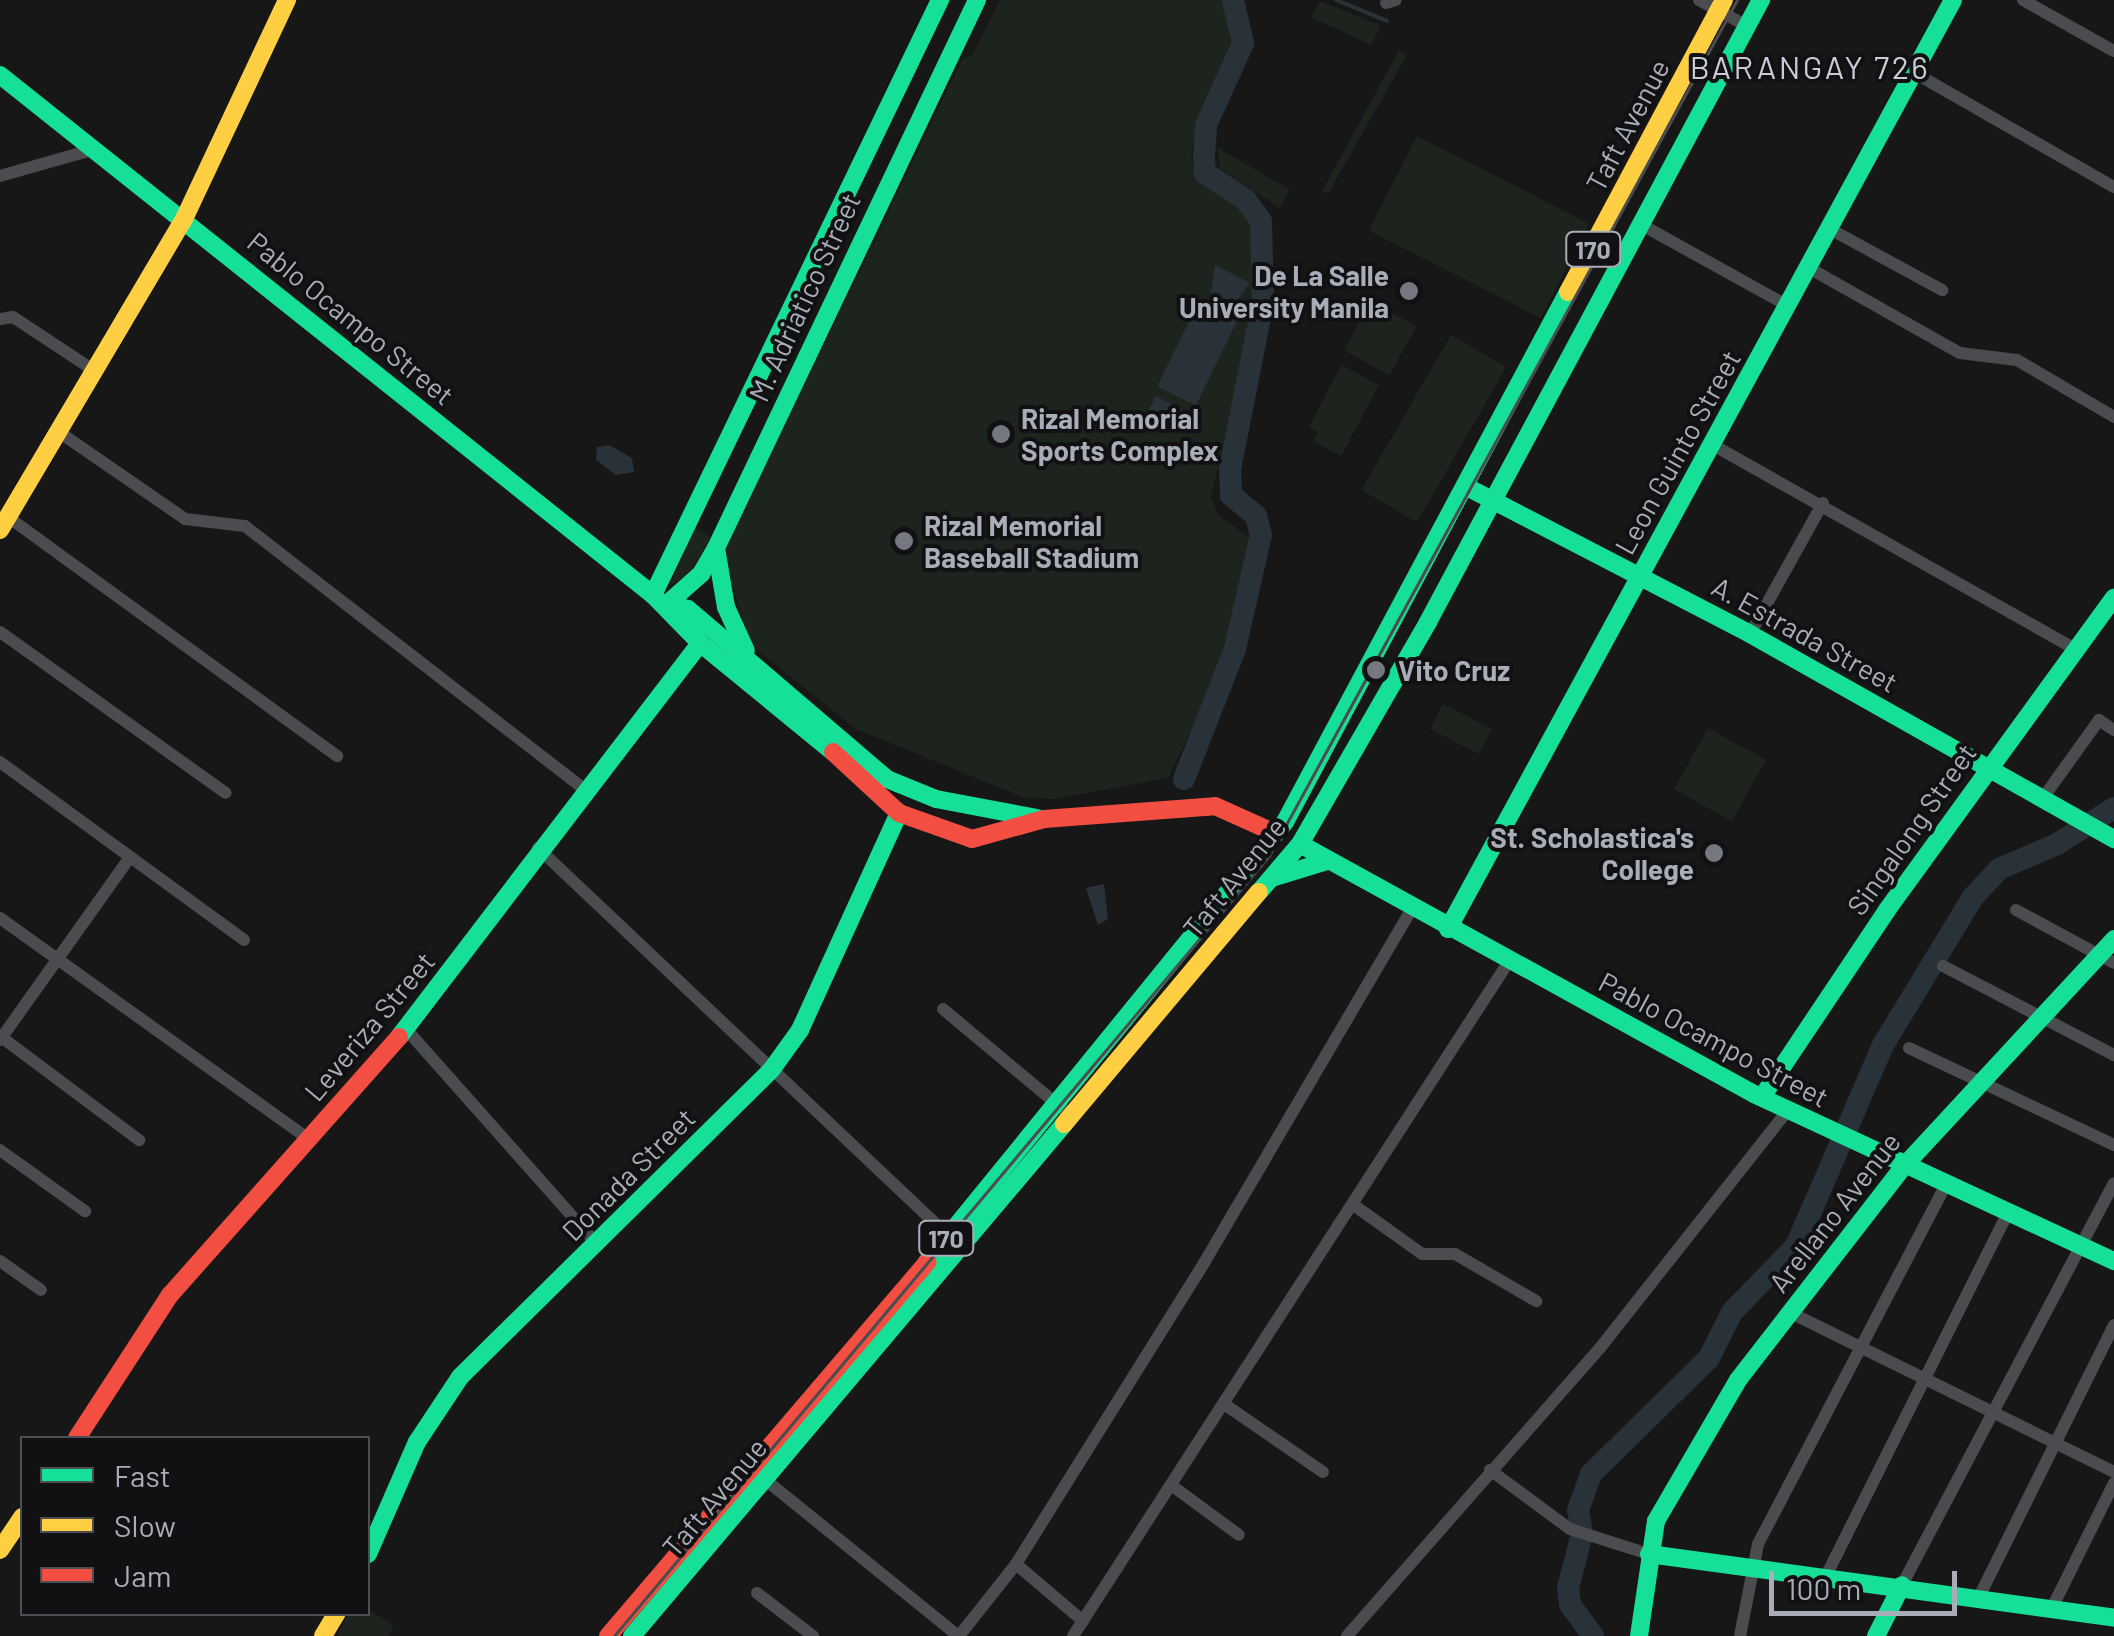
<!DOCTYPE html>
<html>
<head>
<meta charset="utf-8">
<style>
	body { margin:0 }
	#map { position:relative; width:2114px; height:1636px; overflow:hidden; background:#171717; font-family:Barlow,sans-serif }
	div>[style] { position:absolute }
	.green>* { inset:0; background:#1d241e; transform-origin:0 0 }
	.water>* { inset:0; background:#2a3239; transform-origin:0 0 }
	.stream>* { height:4px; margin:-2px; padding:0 2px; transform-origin:2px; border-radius:2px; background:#2a3239 }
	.river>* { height:22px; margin:-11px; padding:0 11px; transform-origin:11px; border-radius:11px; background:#2a3239 }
	.street>* { height:12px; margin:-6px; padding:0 6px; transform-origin:6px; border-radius:6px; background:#4b4c50 }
	.fast>* { height:18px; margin:-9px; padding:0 9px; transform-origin:9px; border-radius:9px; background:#16e098 }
	.slow>* { height:18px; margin:-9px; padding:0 9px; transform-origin:9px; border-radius:9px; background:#ffcf43 }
	.jam>* { height:18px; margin:-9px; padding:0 9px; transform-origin:9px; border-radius:9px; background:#f24e42 }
	.tram>* { height:2.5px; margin:-1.25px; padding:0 1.25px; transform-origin:1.25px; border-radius:1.25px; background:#4b4c4f }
	.dots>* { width:28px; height:28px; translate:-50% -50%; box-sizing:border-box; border:5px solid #111113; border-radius:50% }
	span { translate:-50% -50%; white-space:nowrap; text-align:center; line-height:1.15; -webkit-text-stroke:8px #111113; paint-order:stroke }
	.shield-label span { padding:2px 8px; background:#111113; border:2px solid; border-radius:8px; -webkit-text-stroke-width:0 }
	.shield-label { font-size:25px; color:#a8adb8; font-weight:700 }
	.street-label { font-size:28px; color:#a8adb8 }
	.poi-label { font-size:28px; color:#a8adb8; font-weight:700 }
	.right { translate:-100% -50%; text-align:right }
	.left { translate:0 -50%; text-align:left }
	.quarter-label { font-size:32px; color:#c9ccd4; letter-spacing:2.5px }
	.legend { position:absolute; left:20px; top:1436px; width:350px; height:180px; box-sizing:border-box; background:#111113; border:2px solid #4d4f55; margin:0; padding:12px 18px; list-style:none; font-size:30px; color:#a8adb8 }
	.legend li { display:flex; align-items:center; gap:20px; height:50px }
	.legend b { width:50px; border:2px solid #4d4f55 }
	.scale { position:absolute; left:1769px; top:1571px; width:188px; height:45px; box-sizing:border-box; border:5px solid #a8adb8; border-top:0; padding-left:12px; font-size:30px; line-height:35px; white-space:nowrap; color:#a8adb8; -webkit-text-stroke:8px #111113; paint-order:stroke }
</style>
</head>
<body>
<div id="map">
	<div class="green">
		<div style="clip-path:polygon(1000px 0,1223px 0,1233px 25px,1229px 50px,1191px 151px,1193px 168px,1254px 211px,1256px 307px,1211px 497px,1219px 516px,1252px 539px,1238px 607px,1207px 697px,1168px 778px,1055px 799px,1023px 797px,856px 729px,751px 645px,722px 554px,963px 58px,971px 57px)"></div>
		<div style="clip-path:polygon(1320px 1px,1381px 26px,1371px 45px,1311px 17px)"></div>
		<div style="clip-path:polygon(1399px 50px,1407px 55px,1328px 194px,1322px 191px)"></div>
		<div style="left:1417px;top:136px;width:193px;height:106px;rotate:27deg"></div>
		<div style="clip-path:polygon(1217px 147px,1290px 190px,1280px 208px,1220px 169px)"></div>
		<div style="left:1371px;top:301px;width:52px;height:56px;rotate:29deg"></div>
		<div style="left:1451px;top:335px;width:64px;height:179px;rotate:30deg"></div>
		<div style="clip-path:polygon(1341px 365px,1379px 385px,1341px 456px,1313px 441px,1318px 432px,1309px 427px)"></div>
		<div style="clip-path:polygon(695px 528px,711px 537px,691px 573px,669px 586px)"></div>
		<div style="left:1443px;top:704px;width:55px;height:28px;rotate:27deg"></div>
		<div style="left:1708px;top:728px;width:66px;height:70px;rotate:29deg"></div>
		<div style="clip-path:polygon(368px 1609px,394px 1626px,388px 1636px,337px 1636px,348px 1614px)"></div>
	</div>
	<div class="water">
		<div style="clip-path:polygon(1215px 265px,1250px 283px,1236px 302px,1211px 294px)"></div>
		<div style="left:1198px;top:303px;width:43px;height:93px;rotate:26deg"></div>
		<div style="left:1156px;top:396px;width:44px;height:16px;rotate:28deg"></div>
		<div style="clip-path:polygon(609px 445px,632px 458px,634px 472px,616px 475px,596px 460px,597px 447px)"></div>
		<div style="clip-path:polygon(1104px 884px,1108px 919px,1098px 925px,1086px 888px)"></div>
	</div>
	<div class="stream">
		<div style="left:1336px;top:0;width:55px;rotate:22.4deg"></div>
	</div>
	<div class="river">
		<div style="left:1184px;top:779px;width:140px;rotate:-68.6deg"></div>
		<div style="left:1235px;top:649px;width:117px;rotate:-77.2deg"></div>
		<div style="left:1261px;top:535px;width:20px;rotate:-105deg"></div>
		<div style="left:1256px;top:516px;width:33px;rotate:-140deg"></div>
		<div style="left:1231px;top:495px;width:26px;rotate:-92deg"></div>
		<div style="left:1230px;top:469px;width:169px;rotate:-78.8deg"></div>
		<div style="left:1263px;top:303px;width:82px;rotate:-91.4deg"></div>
		<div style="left:1261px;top:221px;width:26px;rotate:-126deg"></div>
		<div style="left:1246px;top:200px;width:49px;rotate:-146.6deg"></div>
		<div style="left:1205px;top:173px;width:16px;rotate:-94deg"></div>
		<div style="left:1204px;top:157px;width:32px;rotate:-86deg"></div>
		<div style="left:1206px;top:125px;width:90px;rotate:-65.7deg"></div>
		<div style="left:1243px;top:43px;width:44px;rotate:-103.1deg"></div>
		<div style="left:1593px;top:1636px;width:39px;rotate:-126deg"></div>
		<div style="left:1570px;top:1604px;width:16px;rotate:-97deg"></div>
		<div style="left:1568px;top:1588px;width:56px;rotate:-75.5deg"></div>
		<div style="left:1582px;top:1534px;width:24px;rotate:-99deg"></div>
		<div style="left:1578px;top:1510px;width:38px;rotate:-70deg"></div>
		<div style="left:1591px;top:1474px;width:165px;rotate:-44.5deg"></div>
		<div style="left:1709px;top:1358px;width:51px;rotate:-63.4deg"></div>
		<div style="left:1732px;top:1312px;width:92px;rotate:-45.9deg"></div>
		<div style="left:1796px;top:1246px;width:219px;rotate:-66.6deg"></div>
		<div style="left:1883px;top:1045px;width:173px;rotate:-58.7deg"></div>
		<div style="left:1973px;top:897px;width:38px;rotate:-47deg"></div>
		<div style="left:1999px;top:869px;width:63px;rotate:-23.3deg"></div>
		<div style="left:2057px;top:844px;width:67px;rotate:-32.3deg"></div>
	</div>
	<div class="street">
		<div style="left:1699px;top:0;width:55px;rotate:28.4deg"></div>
		<div style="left:2023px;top:0;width:104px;rotate:29.3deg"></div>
		<div style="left:1386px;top:3px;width:10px;rotate:-17deg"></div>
		<div style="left:1913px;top:72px;width:232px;rotate:29.8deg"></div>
		<div style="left:0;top:176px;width:99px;rotate:-15.9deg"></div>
		<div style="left:1642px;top:225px;width:167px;rotate:29deg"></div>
		<div style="left:1830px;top:229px;width:128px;rotate:28.6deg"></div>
		<div style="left:1809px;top:268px;width:173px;rotate:29.4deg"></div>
		<div style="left:1960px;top:353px;width:57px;rotate:7deg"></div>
		<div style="left:2017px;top:360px;width:113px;rotate:30.4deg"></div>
		<div style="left:0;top:319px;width:13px;rotate:-9deg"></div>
		<div style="left:13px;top:317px;width:98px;rotate:33.4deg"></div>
		<div style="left:59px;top:432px;width:153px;rotate:34.6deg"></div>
		<div style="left:185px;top:519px;width:60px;rotate:6.7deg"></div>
		<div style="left:245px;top:526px;width:430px;rotate:37.8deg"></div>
		<div style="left:1713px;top:445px;width:418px;rotate:29.4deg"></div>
		<div style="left:8px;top:517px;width:407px;rotate:36deg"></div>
		<div style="left:0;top:632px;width:277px;rotate:35.5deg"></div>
		<div style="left:1750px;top:634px;width:150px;rotate:-60.9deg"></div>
		<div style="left:0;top:762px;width:302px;rotate:36.1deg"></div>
		<div style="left:2043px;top:798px;width:96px;rotate:-54.3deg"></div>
		<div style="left:2099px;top:720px;width:18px;rotate:34deg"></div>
		<div style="left:538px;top:848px;width:572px;rotate:43.37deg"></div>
		<div style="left:2016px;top:910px;width:111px;rotate:28.4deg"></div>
		<div style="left:0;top:918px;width:381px;rotate:35.6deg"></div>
		<div style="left:1943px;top:966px;width:193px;rotate:27.5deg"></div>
		<div style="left:943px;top:1009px;width:158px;rotate:39.9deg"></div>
		<div style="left:406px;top:1029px;width:289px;rotate:48.4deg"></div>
		<div style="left:0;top:1036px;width:174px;rotate:36.8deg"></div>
		<div style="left:0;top:1040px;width:224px;rotate:-54.6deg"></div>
		<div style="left:1909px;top:1048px;width:227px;rotate:25.3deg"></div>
		<div style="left:0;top:1150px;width:105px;rotate:35.7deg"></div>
		<div style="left:1355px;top:1206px;width:82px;rotate:35.6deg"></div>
		<div style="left:1422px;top:1254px;width:33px"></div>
		<div style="left:1455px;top:1254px;width:94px;rotate:30.1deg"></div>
		<div style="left:0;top:1261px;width:50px;rotate:35.3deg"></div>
		<div style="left:1789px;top:1312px;width:362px;rotate:26.2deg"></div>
		<div style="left:1224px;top:1404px;width:120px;rotate:34.5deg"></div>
		<div style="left:1490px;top:1470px;width:99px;rotate:36.4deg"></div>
		<div style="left:1570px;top:1529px;width:83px;rotate:17.6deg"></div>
		<div style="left:762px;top:1477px;width:252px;rotate:39deg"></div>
		<div style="left:1171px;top:1485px;width:84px;rotate:36.3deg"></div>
		<div style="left:1016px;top:1564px;width:88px;rotate:40.4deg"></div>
		<div style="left:1826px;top:1576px;width:406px;rotate:-63.4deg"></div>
		<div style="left:1902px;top:1585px;width:454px;rotate:-62.2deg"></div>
		<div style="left:757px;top:1593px;width:71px;rotate:37.5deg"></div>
		<div style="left:1977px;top:1601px;width:308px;rotate:-63.6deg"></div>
		<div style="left:2052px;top:1608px;width:140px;rotate:-63.6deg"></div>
		<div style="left:959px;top:1636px;width:92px;rotate:-51.6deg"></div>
		<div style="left:1016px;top:1564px;width:355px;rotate:-58deg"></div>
		<div style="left:1204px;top:1263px;width:409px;rotate:-59.6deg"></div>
		<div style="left:1073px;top:1636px;width:804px;rotate:-57.14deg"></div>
		<div style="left:1347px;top:1636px;width:383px;rotate:-48.7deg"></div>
		<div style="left:1600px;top:1348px;width:303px;rotate:-51.7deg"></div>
		<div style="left:1740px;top:1636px;width:94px;rotate:-78.9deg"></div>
		<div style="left:1758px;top:1544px;width:406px;rotate:-62.4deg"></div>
	</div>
	<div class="fast">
		<div style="left:0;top:75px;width:835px;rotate:38.53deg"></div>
		<div style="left:653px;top:595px;width:67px;rotate:45.6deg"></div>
		<div style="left:700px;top:643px;width:172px;rotate:39.3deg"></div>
		<div style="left:1465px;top:486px;width:321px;rotate:27.4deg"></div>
		<div style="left:1750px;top:634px;width:418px;rotate:29.4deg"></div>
		<div style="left:716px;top:548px;width:60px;rotate:80.4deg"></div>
		<div style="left:726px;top:607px;width:48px;rotate:65.6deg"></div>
		<div style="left:653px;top:595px;width:661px;rotate:-64.25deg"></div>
		<div style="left:666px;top:605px;width:47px;rotate:-41.5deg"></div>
		<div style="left:701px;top:574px;width:30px;rotate:-60deg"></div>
		<div style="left:716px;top:548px;width:607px;rotate:-64.53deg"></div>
		<div style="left:666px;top:605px;width:22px;rotate:10deg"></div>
		<div style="left:688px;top:609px;width:262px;rotate:40.5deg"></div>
		<div style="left:887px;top:779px;width:53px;rotate:22.2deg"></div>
		<div style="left:936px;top:799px;width:103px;rotate:10.7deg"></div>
		<div style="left:1300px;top:844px;width:518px;rotate:28.84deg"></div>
		<div style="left:1754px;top:1094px;width:397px;rotate:24.9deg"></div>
		<div style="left:1272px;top:878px;width:58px;rotate:-17.2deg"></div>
		<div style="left:1259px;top:892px;width:63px;rotate:-49.5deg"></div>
		<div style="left:1300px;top:844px;width:256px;rotate:-60deg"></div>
		<div style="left:1428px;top:622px;width:706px;rotate:-61.84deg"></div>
		<div style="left:1448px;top:929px;width:1057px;rotate:-61.47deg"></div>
		<div style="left:399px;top:1037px;width:496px;rotate:-52.6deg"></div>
		<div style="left:1762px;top:1097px;width:225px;rotate:-56.2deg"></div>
		<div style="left:1887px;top:910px;width:386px;rotate:-54deg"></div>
		<div style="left:927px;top:1262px;width:567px;rotate:-50.87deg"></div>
		<div style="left:1285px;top:822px;width:601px;rotate:-61.9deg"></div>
		<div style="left:368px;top:1554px;width:122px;rotate:-66.4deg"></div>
		<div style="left:417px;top:1442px;width:78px;rotate:-56.5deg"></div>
		<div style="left:460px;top:1377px;width:438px;rotate:-44.6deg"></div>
		<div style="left:772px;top:1069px;width:48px;rotate:-54.3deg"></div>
		<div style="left:800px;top:1030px;width:239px;rotate:-65.5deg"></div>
		<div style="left:1649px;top:1554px;width:469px;rotate:7.8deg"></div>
		<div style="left:632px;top:1636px;width:670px;rotate:-49.84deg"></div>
		<div style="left:1639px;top:1636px;width:116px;rotate:-81.6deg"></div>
		<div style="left:1656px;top:1521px;width:163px;rotate:-59.8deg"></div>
		<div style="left:1738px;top:1380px;width:272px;rotate:-52.2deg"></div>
		<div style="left:1905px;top:1165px;width:308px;rotate:-47.2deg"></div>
		<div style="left:1876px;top:1636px;width:57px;rotate:-63deg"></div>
	</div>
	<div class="slow">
		<div style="left:1568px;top:292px;width:331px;rotate:-61.9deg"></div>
		<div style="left:0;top:530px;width:361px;rotate:-59.4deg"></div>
		<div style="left:184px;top:219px;width:242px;rotate:-64.8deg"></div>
		<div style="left:1064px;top:1124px;width:303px;rotate:-50deg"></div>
		<div style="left:0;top:1550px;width:40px;rotate:-56deg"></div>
		<div style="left:323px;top:1636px;width:26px;rotate:-59deg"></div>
	</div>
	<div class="jam">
		<div style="left:833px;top:752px;width:90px;rotate:42.7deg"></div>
		<div style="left:899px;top:813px;width:77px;rotate:19.6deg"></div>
		<div style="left:972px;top:839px;width:75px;rotate:-15.5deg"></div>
		<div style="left:1044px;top:819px;width:171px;rotate:-4.3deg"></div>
		<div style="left:1215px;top:806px;width:66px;rotate:24.2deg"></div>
		<div style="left:77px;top:1438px;width:171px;rotate:-57deg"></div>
		<div style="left:170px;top:1295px;width:345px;rotate:-48.4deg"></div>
		<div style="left:608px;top:1636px;width:492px;rotate:-49.5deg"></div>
	</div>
	<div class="tram">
		<div style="left:614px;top:1636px;width:1019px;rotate:-49.98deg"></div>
		<div style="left:1269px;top:856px;width:976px;rotate:-61.33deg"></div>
	</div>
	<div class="dots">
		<div style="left:1409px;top:291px;background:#757880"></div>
		<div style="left:1001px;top:434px;background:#757880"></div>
		<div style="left:904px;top:541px;background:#757880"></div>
		<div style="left:1376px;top:670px;background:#757880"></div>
		<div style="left:1714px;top:853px;background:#757880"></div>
	</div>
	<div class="shield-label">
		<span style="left:1593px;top:249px">170</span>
		<span style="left:946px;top:1238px">170</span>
	</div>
	<div class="street-label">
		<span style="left:1627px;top:125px;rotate:-62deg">Taft Avenue</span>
		<span style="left:804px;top:297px;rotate:-65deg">M. Adriatico Street</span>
		<span style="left:351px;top:318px;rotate:39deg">Pablo Ocampo Street</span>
		<span style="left:1677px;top:452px;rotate:-61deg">Leon Guinto Street</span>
		<span style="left:1805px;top:634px;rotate:29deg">A. Estrada Street</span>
		<span style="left:1911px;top:829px;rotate:-55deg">Singalong Street</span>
		<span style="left:1234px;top:877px;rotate:-51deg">Taft Avenue</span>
		<span style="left:369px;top:1026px;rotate:-50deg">Leveriza Street</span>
		<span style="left:1714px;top:1039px;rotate:28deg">Pablo Ocampo Street</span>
		<span style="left:628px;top:1174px;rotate:-45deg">Donada Street</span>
		<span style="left:1834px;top:1212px;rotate:-52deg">Arellano Avenue</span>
		<span style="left:714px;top:1497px;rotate:-50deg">Taft Avenue</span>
	</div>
	<div class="poi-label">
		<span class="right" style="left:1389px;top:291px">De La Salle<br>University Manila</span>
		<span class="left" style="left:1021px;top:434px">Rizal Memorial<br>Sports Complex</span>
		<span class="left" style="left:924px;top:541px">Rizal Memorial<br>Baseball Stadium</span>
		<span class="left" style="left:1398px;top:670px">Vito Cruz</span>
		<span class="right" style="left:1694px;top:853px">St. Scholastica's<br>College</span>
	</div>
	<div class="quarter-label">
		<span style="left:1810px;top:66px">BARANGAY 726</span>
	</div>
	<ul class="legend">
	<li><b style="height:12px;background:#16e098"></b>Fast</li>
	<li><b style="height:12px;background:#ffcf43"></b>Slow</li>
	<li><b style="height:12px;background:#f24e42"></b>Jam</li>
	</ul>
	<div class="scale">100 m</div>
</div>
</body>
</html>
